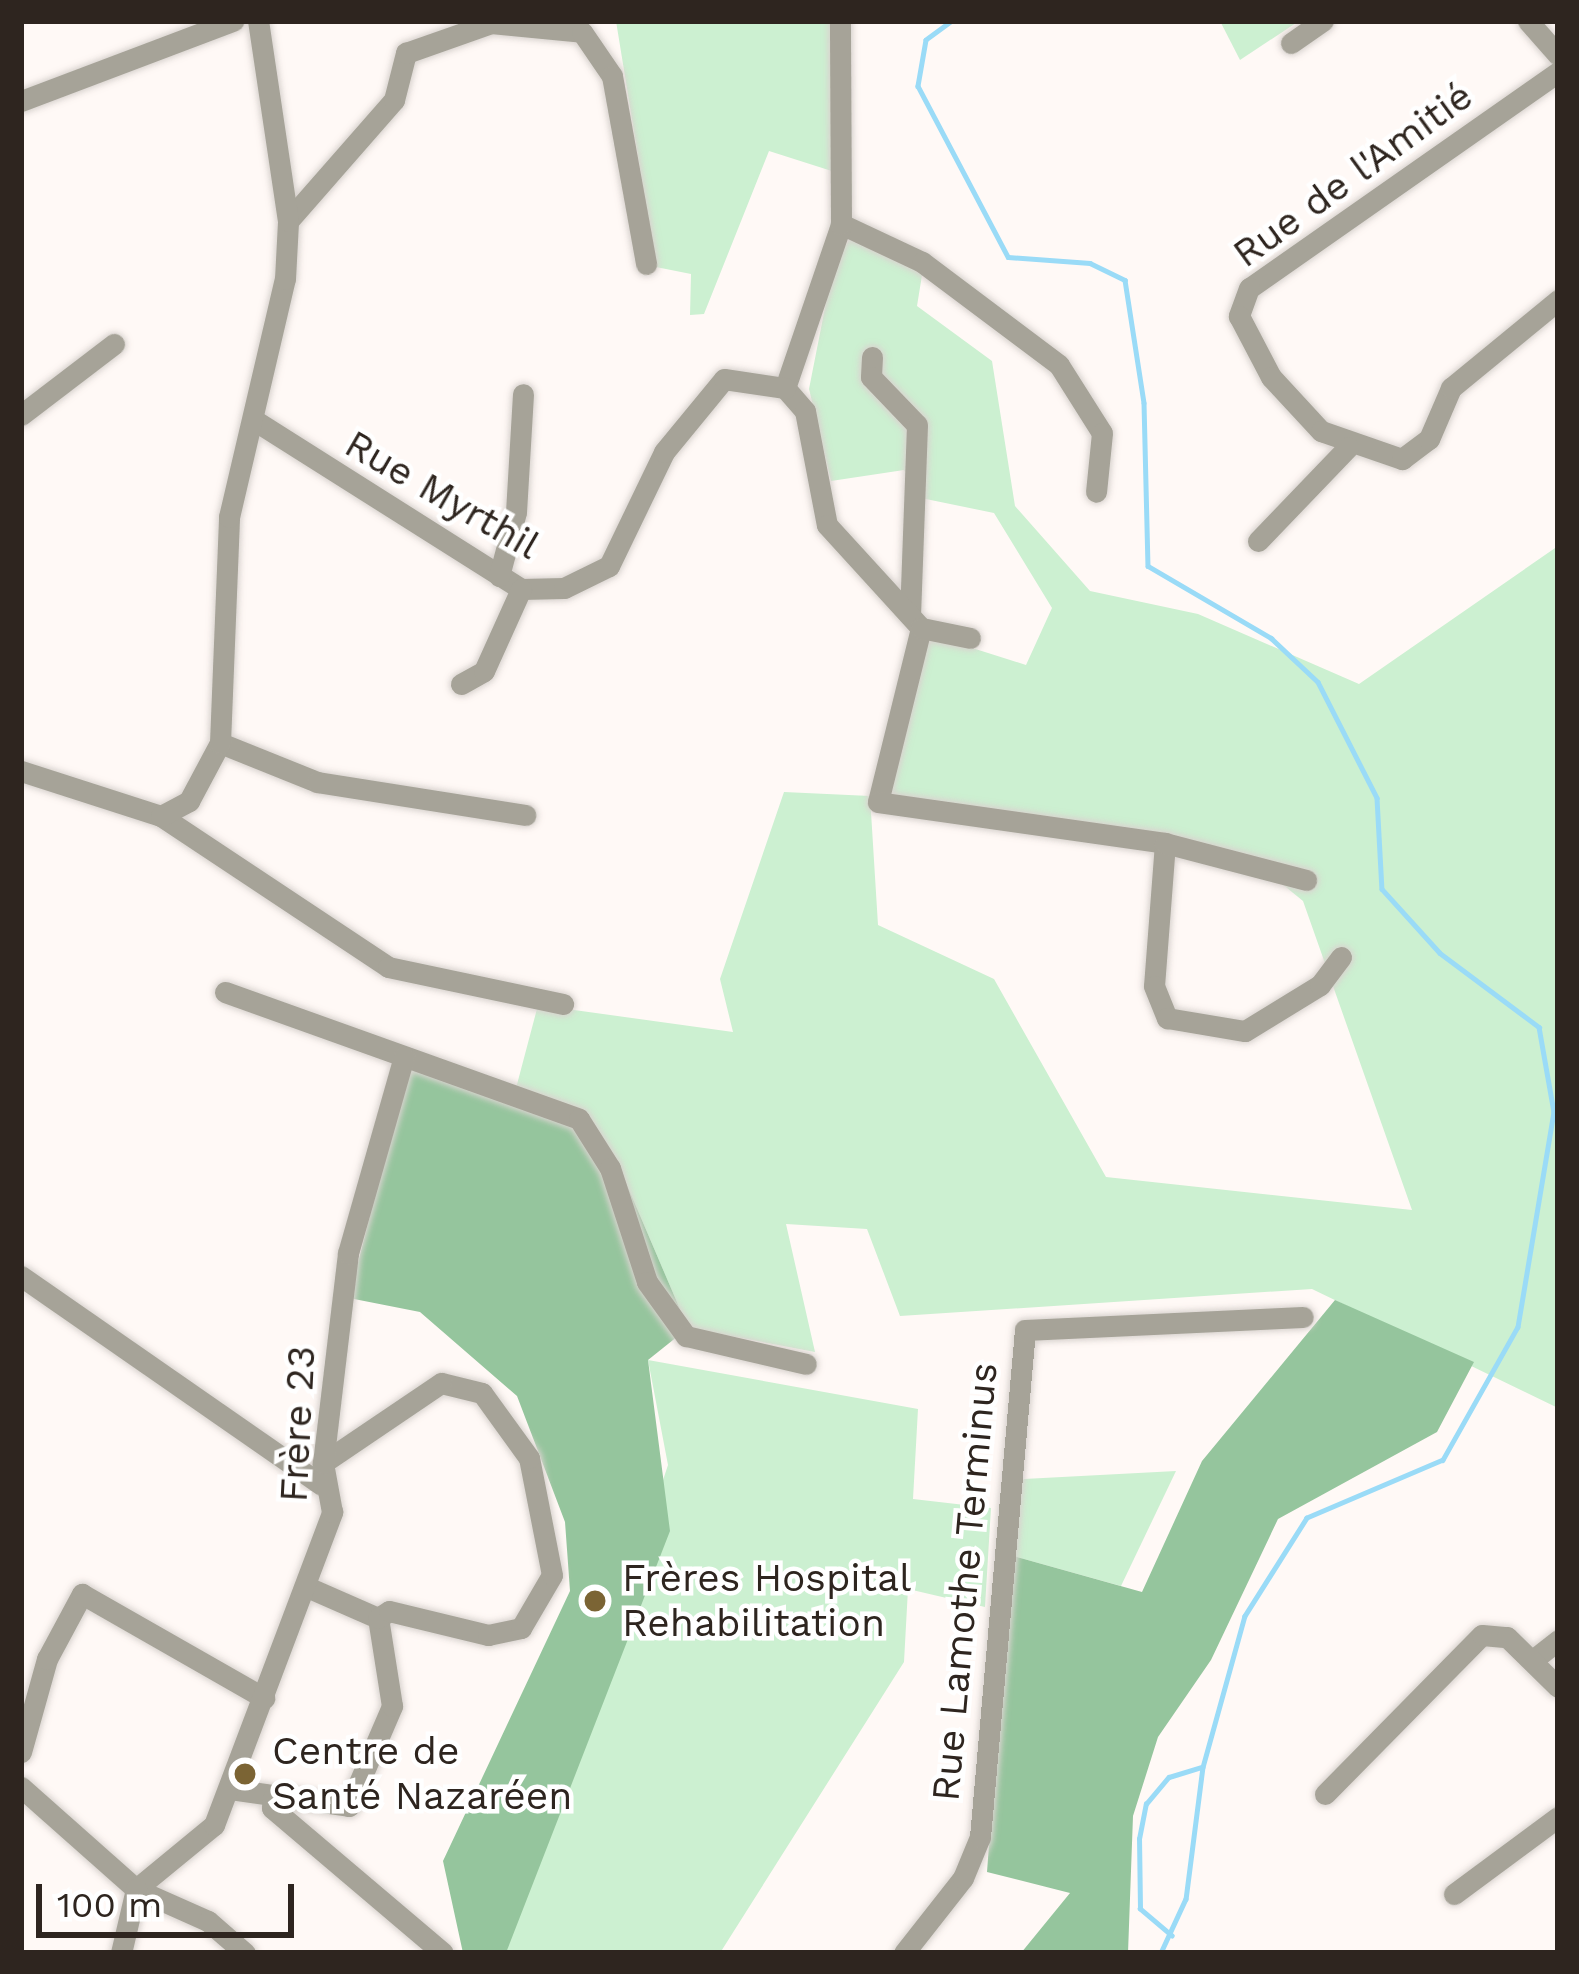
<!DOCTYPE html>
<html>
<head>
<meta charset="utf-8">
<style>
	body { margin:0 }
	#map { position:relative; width:1579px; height:1974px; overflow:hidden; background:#fff9f6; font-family:"Work Sans",sans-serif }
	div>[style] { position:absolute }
	.green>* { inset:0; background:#ccf0d1 }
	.forest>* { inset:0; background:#95c59d }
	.stream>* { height:4.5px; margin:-2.25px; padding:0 2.25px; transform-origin:2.25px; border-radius:2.25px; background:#9adbf7 }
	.roads { filter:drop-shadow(0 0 3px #d9d3cf) drop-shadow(0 0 3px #d9d3cf) }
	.minor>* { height:21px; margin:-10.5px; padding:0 10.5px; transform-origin:10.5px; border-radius:10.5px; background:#a6a398 }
	.dots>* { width:33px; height:33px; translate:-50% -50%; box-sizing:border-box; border:6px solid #fff; border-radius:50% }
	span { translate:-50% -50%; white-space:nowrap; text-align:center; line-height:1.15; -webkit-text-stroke:9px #fff; paint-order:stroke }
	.street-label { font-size:39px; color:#2e251f }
	.poi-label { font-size:39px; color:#2e251f }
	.left { translate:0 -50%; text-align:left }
	.frame { position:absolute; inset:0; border:24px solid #2e251f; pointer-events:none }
	.scale { position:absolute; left:36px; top:1884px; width:258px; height:54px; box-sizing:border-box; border:6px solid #2e251f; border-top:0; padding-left:15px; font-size:36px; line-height:42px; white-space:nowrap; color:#2e251f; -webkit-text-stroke:9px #fff; paint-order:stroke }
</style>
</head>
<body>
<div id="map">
	<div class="green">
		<div style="clip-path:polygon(616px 21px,838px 21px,838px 173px,769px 151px,704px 314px,690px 315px,691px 274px,656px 267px)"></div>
		<div style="clip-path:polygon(1220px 21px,1299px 21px,1240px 60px)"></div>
		<div style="clip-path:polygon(852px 235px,923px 269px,917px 306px,992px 361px,1015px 506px,1090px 591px,1198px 614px,1359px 684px,1558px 546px,1558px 1408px,1312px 1289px,900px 1316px,867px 1229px,786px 1224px,815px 1352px,688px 1328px,615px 1157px,515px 1092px,538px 1005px,733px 1032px,720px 979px,784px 792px,870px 796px,878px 925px,994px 979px,1106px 1177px,1412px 1210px,1303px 901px,1247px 855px,888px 798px,925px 633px,1026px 665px,1052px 608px,994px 513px,921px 498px,904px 470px,831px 481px,809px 389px,833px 267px)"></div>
		<div style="clip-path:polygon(648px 1360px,918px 1409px,913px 1499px,991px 1508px,985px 1607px,908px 1589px,904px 1662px,720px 1953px,506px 1953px,668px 1465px)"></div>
		<div style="clip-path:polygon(1176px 1471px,1121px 1586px,1010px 1555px,1013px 1489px,1024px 1479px)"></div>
	</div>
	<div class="forest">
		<div style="clip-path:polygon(409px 1062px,586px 1117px,615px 1157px,688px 1328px,648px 1360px,670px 1531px,506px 1953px,463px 1953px,443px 1861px,570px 1591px,565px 1522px,517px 1396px,420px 1312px,349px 1298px)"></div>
		<div style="clip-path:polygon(1335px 1300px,1474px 1362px,1437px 1432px,1278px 1519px,1211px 1660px,1158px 1737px,1133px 1816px,1128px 1953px,1021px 1953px,1070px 1893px,987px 1872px,1010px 1555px,1142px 1592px,1202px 1461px)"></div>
	</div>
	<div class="stream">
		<div style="left:952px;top:21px;width:32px;rotate:144deg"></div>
		<div style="left:926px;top:40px;width:47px;rotate:99.9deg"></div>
		<div style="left:918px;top:86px;width:193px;rotate:62.2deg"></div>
		<div style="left:1008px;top:257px;width:82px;rotate:4.2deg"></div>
		<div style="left:1090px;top:263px;width:39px;rotate:26deg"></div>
		<div style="left:1125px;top:280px;width:124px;rotate:81.2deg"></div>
		<div style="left:1144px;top:403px;width:163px;rotate:88.6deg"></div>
		<div style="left:1148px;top:566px;width:143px;rotate:30.3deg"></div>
		<div style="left:1271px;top:638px;width:64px;rotate:43.1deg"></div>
		<div style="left:1318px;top:682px;width:130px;rotate:63deg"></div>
		<div style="left:1377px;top:798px;width:91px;rotate:86.9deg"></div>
		<div style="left:1382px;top:889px;width:86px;rotate:47.8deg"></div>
		<div style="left:1440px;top:953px;width:124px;rotate:36.8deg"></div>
		<div style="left:1539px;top:1027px;width:86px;rotate:80deg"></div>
		<div style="left:1554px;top:1112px;width:218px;rotate:99.5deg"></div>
		<div style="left:1518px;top:1327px;width:153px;rotate:119.4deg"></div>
		<div style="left:1443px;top:1460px;width:148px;rotate:156.9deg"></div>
		<div style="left:1307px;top:1518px;width:116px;rotate:122.3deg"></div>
		<div style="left:1245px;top:1616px;width:157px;rotate:105.5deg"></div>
		<div style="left:1203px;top:1767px;width:133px;rotate:97.3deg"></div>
		<div style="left:1186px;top:1899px;width:60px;rotate:114.8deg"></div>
		<div style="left:1172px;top:1936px;width:42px;rotate:-139.8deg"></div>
		<div style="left:1140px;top:1909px;width:70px;rotate:-90.8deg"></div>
		<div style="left:1139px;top:1839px;width:36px;rotate:-79deg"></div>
		<div style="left:1146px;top:1804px;width:35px;rotate:-50deg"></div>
		<div style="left:1169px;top:1777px;width:34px;rotate:-17deg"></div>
	</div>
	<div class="roads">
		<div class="minor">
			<div style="left:1528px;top:21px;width:45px;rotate:48.6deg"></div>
			<div style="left:1291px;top:43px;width:39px;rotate:-35deg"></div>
			<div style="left:1558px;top:72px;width:377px;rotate:145deg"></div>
			<div style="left:1249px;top:288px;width:30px;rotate:110deg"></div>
			<div style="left:1239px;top:316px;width:69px;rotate:62.3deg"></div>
			<div style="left:1271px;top:377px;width:74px;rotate:47.2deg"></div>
			<div style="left:1321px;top:431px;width:86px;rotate:19.1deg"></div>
			<div style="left:1402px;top:459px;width:34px;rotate:-37deg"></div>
			<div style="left:1429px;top:439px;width:56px;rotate:-66.7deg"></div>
			<div style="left:1451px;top:388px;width:139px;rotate:-39.4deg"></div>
			<div style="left:21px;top:101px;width:227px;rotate:-20.7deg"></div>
			<div style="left:288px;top:221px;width:161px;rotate:-48.8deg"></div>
			<div style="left:394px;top:100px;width:49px;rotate:-75.7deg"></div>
			<div style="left:406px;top:53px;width:90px;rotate:-19.4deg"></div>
			<div style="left:491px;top:23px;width:91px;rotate:5.6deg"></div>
			<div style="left:582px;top:32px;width:53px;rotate:55.7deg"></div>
			<div style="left:612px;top:76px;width:191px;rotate:79.7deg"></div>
			<div style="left:841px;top:224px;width:89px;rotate:25.1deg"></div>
			<div style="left:922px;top:262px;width:171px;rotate:36.9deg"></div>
			<div style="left:1059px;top:365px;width:80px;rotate:57.7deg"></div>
			<div style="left:1102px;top:433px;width:59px;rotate:95.8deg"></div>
			<div style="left:872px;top:357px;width:20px;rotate:93deg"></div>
			<div style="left:871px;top:377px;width:66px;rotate:46.2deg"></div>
			<div style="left:917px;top:425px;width:190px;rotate:92.1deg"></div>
			<div style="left:785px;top:388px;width:30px;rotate:49deg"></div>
			<div style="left:805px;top:411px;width:116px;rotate:79.1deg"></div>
			<div style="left:827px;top:525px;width:139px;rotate:47.6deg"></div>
			<div style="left:921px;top:628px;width:179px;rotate:103.9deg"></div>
			<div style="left:878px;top:802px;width:290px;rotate:8.1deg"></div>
			<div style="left:1165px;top:843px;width:143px;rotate:94.4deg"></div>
			<div style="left:1154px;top:986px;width:35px;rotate:68deg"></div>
			<div style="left:1167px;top:1018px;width:79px;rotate:9.5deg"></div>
			<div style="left:1245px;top:1031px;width:88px;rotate:-31.5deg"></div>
			<div style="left:1320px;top:985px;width:35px;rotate:-53deg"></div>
			<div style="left:785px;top:388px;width:173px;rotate:-71.1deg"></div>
			<div style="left:841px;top:224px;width:203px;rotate:-90.3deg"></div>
			<div style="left:21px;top:415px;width:117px;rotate:-37.4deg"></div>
			<div style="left:254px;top:420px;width:316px;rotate:32.3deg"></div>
			<div style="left:521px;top:589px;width:43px;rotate:-1.3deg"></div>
			<div style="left:564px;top:588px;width:50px;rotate:-26.1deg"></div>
			<div style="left:609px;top:566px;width:127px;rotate:-64.2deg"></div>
			<div style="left:664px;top:452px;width:94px;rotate:-50.6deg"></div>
			<div style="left:724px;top:379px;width:62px;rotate:8.4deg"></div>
			<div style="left:1258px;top:541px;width:130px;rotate:-46.2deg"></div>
			<div style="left:499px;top:576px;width:66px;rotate:-75.1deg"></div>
			<div style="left:516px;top:512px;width:118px;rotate:-86.6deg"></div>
			<div style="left:921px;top:628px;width:50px;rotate:11.5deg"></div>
			<div style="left:461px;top:684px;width:26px;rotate:-29deg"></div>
			<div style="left:484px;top:671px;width:90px;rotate:-65.7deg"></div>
			<div style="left:220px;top:743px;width:105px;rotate:21.9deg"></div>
			<div style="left:317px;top:782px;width:211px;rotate:9deg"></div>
			<div style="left:21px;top:771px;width:147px;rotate:17.8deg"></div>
			<div style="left:161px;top:816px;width:273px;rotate:33.6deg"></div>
			<div style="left:388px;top:967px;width:179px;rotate:11.9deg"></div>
			<div style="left:161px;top:816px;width:32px;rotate:-28deg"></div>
			<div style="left:189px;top:801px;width:66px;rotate:-61.9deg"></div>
			<div style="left:220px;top:743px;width:226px;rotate:-87.7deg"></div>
			<div style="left:229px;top:517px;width:244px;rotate:-76.8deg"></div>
			<div style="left:285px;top:279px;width:58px;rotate:-87deg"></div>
			<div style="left:288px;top:221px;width:202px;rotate:-98.5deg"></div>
			<div style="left:1165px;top:843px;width:146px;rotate:14.7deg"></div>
			<div style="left:225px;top:992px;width:376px;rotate:19.7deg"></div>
			<div style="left:579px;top:1119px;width:58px;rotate:57.7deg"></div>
			<div style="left:610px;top:1168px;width:120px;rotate:72deg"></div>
			<div style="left:647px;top:1282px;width:67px;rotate:54.2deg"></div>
			<div style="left:686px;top:1336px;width:123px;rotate:13.1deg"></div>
			<div style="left:21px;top:1276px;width:366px;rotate:34.8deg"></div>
			<div style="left:305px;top:1586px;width:80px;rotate:23.7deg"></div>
			<div style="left:1534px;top:1659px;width:31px;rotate:-38deg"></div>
			<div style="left:21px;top:1752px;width:97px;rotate:-74.4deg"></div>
			<div style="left:47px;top:1659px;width:74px;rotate:-61.7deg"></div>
			<div style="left:82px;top:1594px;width:210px;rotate:29.7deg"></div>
			<div style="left:21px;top:1787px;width:154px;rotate:41.6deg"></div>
			<div style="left:136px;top:1889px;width:79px;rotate:24deg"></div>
			<div style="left:208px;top:1921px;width:49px;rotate:40.9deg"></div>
			<div style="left:230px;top:1789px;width:120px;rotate:8.1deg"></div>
			<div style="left:349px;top:1806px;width:109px;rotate:-66.7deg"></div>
			<div style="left:392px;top:1706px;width:89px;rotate:-99deg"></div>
			<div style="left:378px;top:1618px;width:13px;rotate:-32deg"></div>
			<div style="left:389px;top:1611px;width:102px;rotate:13.6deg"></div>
			<div style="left:488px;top:1635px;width:34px;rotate:-12deg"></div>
			<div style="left:521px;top:1628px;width:61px;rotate:-59.7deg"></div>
			<div style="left:552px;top:1575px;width:119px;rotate:-101.1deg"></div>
			<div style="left:529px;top:1458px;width:80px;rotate:-125.9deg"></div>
			<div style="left:482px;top:1393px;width:42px;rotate:-166.3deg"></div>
			<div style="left:441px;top:1383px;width:143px;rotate:145.9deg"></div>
			<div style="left:1325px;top:1794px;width:223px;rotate:-45.4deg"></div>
			<div style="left:1482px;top:1635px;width:25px;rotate:5deg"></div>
			<div style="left:1507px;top:1637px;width:71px;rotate:44.4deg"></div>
			<div style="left:273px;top:1798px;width:10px;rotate:96deg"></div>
			<div style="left:272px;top:1808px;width:224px;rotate:40.3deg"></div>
			<div style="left:136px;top:1889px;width:101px;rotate:-39.4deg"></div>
			<div style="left:214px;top:1825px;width:335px;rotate:-69.3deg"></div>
			<div style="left:332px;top:1512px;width:50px;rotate:-100.4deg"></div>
			<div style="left:323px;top:1463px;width:211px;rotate:-83.2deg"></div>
			<div style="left:348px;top:1253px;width:204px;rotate:-74.1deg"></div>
			<div style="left:1454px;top:1894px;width:129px;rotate:-36.5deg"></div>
			<div style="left:121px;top:1953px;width:66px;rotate:-76.8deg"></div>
			<div style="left:904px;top:1953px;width:95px;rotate:-51.8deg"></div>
			<div style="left:963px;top:1878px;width:44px;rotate:-67.5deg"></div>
			<div style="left:980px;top:1837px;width:509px;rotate:-84.93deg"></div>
			<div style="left:1025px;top:1330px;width:278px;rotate:-2.7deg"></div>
		</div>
	</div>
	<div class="dots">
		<div style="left:595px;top:1601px;background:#7b6434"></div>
		<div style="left:245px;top:1774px;background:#7b6434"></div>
	</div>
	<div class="street-label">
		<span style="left:1353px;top:175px;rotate:-36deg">Rue de l'Amitié</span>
		<span style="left:442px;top:495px;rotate:30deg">Rue Myrthil</span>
		<span style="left:298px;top:1424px;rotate:-87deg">Frère 23</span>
		<span style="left:965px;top:1582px;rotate:-85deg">Rue Lamothe Terminus</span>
	</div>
	<div class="poi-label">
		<span class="left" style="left:622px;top:1601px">Frères Hospital<br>Rehabilitation</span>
		<span class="left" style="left:272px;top:1774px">Centre de<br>Santé Nazaréen</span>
	</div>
	<div class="frame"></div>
	<div class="scale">100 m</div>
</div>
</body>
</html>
